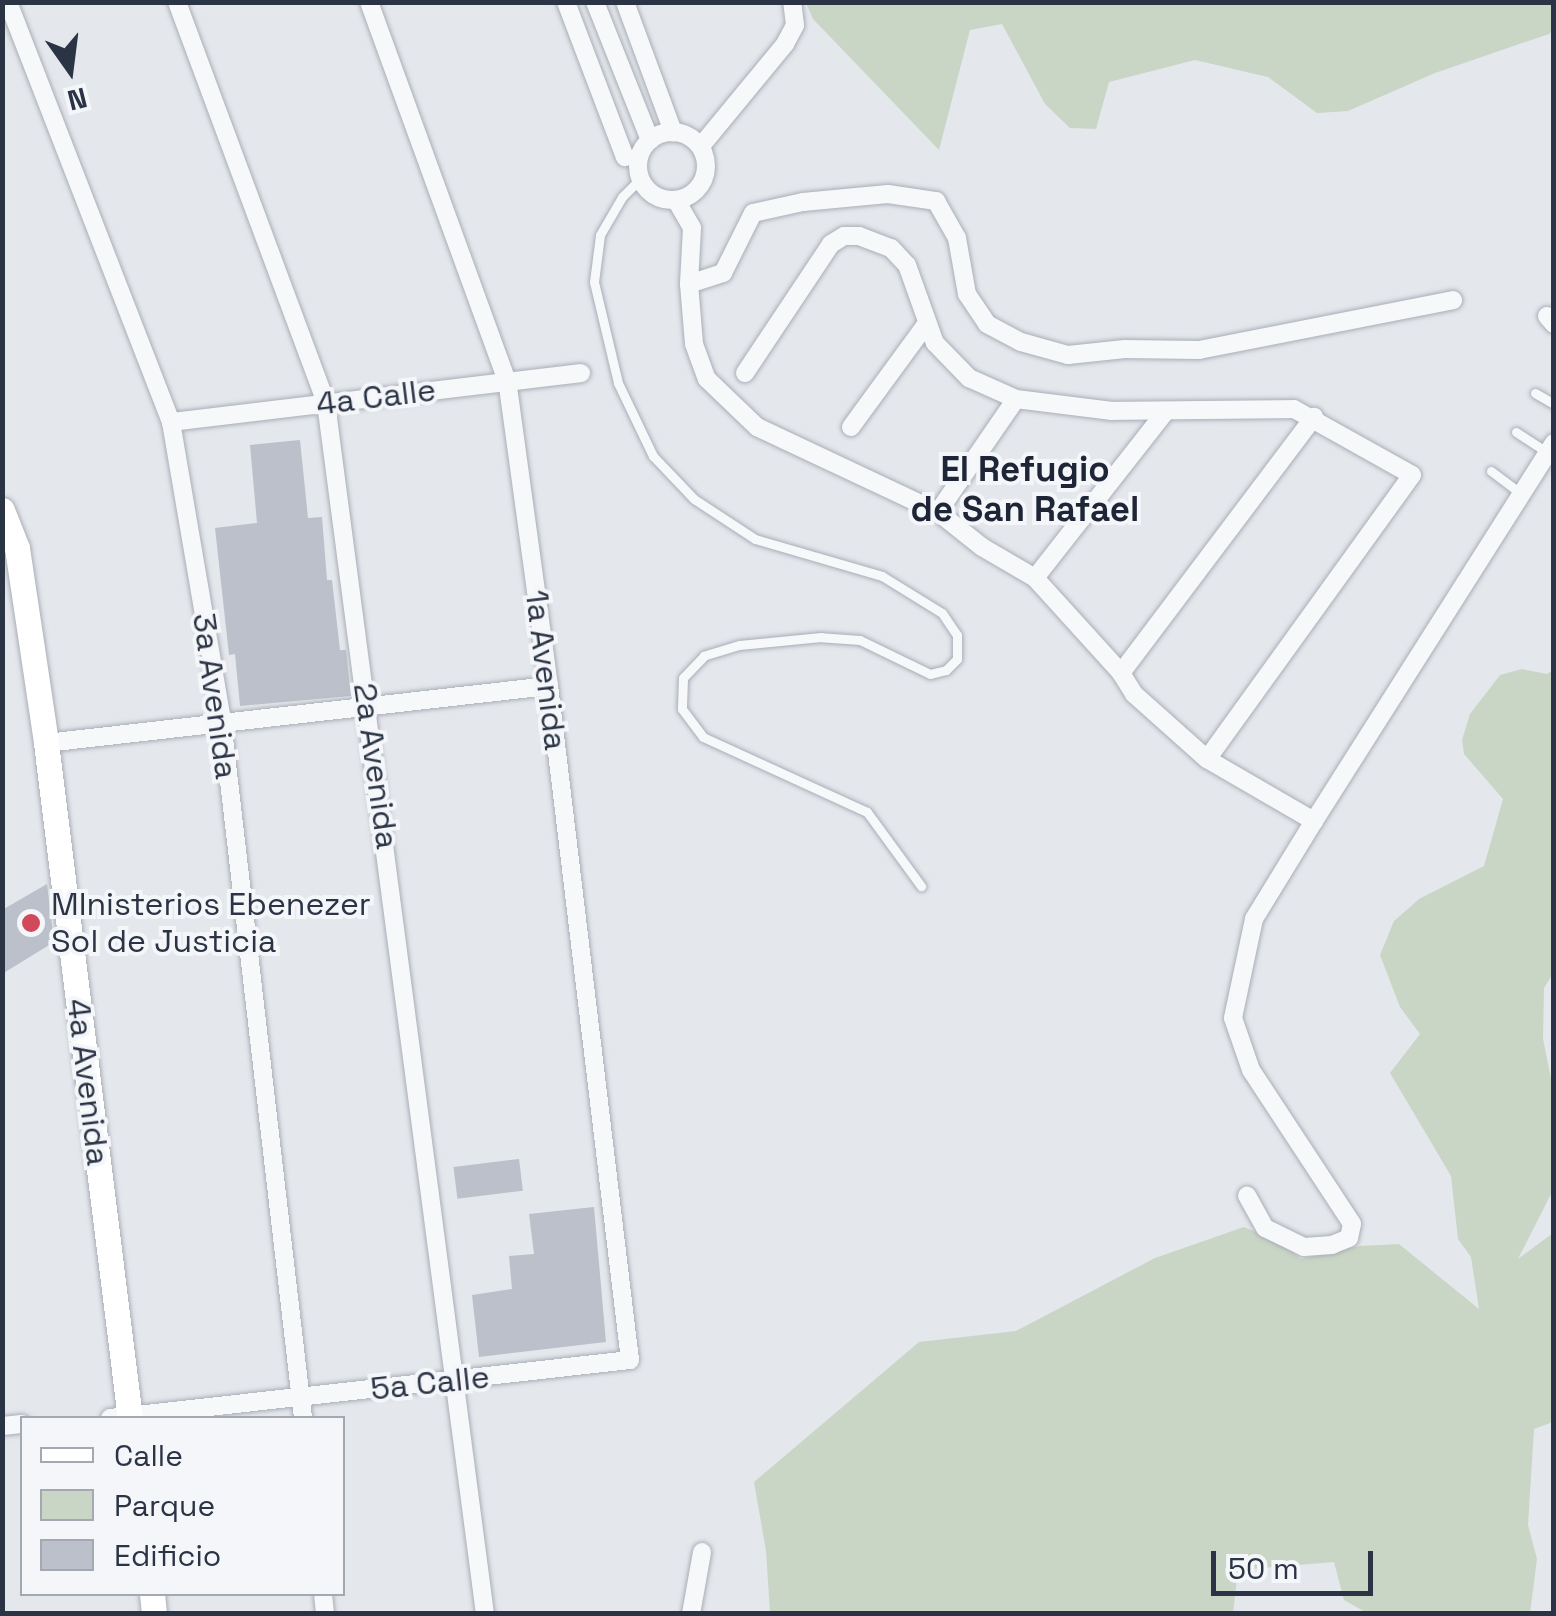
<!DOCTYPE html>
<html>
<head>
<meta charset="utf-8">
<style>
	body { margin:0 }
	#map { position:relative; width:1556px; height:1616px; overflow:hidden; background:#e4e7ec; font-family:"Space Grotesk",sans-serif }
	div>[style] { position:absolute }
	.green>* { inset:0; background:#c9d6c5 }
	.building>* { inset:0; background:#bbc0ca; transform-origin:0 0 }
	.roads { filter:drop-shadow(0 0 2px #a9aeb7) drop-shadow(0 0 2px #a9aeb7) }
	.lane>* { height:9px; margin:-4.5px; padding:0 4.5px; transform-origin:4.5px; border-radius:4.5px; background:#f7f8fa }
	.street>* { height:18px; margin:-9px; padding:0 9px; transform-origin:9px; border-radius:9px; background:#f7f8fa }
	.street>.ring { margin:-9px; padding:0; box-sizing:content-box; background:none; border:18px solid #f7f8fa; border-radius:50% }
	.secondary>* { height:25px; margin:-12.5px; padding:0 12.5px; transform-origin:12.5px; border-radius:12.5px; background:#fff }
	.dots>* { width:28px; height:28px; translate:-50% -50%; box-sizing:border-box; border:5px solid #f4f6f9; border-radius:50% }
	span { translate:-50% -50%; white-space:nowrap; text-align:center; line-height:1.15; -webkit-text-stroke:8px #f4f6f9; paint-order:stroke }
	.street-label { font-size:32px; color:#2b3445 }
	.poi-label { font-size:32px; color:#2b3445 }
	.left { translate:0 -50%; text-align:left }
	.neighbourhood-label { font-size:35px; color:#1d2536; font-weight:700 }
	.frame { position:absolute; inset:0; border:5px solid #2b3445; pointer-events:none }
	.legend { position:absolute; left:20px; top:1416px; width:325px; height:180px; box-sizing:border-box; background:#f4f6f9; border:2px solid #a4a8b1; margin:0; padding:12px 18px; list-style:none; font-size:30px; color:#2b3445 }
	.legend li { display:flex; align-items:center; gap:20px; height:50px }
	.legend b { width:50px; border:2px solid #a4a8b1 }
	.north { position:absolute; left:20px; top:20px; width:100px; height:100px; -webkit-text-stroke:8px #f4f6f9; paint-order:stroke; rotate:166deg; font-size:28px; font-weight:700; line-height:40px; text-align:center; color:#2b3445 }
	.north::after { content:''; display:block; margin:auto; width:35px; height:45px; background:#2b3445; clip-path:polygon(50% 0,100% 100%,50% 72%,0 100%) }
	.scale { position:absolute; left:1211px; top:1551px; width:162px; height:45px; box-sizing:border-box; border:5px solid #2b3445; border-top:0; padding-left:12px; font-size:30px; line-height:35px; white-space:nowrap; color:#2b3445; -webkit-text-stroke:8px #f4f6f9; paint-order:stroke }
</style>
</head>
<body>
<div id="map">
	<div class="green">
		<div style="clip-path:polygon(1553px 2px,1553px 30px,1549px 34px,1435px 73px,1348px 111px,1317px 113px,1268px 77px,1195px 60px,1109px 82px,1096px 129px,1070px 128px,1045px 104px,1002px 24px,970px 30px,939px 150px,813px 19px,806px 3px)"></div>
		<div style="clip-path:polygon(1522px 669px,1547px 674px,1553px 670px,1554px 972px,1544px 988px,1543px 1039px,1553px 1088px,1553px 1190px,1518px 1259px,1553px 1233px,1553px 1422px,1534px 1429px,1528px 1525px,1537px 1559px,1530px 1613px,1367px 1613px,1344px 1600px,1334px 1562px,1238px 1570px,1233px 1613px,770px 1613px,766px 1551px,754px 1482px,919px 1342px,1016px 1331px,1155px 1258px,1244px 1227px,1278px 1241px,1301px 1259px,1359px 1246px,1399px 1244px,1479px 1309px,1471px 1257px,1458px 1239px,1451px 1176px,1390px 1073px,1420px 1034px,1400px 1007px,1380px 955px,1394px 921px,1419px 899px,1484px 866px,1503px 799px,1464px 754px,1462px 740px,1470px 714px,1500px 675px)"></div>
	</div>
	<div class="building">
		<div style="clip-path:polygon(300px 440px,308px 518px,322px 517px,327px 580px,332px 580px,340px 650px,346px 650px,351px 696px,240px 706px,235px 654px,229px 655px,215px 528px,257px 523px,250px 445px)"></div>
		<div style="clip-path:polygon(47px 884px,54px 942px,2px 974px,2px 910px)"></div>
		<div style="left:519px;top:1159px;width:32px;height:66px;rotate:83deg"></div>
		<div style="clip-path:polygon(594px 1207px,606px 1342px,479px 1357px,472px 1295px,512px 1289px,509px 1256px,534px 1254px,529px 1214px)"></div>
	</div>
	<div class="roads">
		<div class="lane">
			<div style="left:640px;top:179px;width:25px;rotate:135deg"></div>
			<div style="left:622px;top:197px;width:44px;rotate:120.1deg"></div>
			<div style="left:600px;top:235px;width:47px;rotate:97.3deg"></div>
			<div style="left:594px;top:282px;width:104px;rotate:76.6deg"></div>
			<div style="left:618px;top:383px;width:81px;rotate:64.4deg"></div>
			<div style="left:653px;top:456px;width:59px;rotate:46.4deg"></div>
			<div style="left:694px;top:499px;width:73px;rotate:33.3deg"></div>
			<div style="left:755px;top:539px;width:132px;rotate:16.2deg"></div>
			<div style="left:882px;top:576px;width:70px;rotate:31.7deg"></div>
			<div style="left:942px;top:613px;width:27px;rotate:56deg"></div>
			<div style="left:957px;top:635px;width:24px;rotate:90deg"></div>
			<div style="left:957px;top:659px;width:16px;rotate:135deg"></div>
			<div style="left:946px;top:670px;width:16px;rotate:166deg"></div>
			<div style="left:930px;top:674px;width:78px;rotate:-154.1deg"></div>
			<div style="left:860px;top:640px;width:39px;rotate:-176deg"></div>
			<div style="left:821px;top:637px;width:82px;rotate:174.4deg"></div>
			<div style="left:739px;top:645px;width:37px;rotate:163deg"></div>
			<div style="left:704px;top:656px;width:30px;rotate:134deg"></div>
			<div style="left:683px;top:678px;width:31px;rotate:92deg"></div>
			<div style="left:682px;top:709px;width:35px;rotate:53deg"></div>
			<div style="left:703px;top:737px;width:180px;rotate:24.6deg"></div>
			<div style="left:867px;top:812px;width:92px;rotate:53.9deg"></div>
			<div style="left:1535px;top:393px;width:22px;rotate:30deg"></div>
			<div style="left:1516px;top:432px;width:38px;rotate:33deg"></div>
			<div style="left:1491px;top:471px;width:38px;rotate:37deg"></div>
		</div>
		<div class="street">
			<div style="left:8px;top:2px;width:451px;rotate:68.8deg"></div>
			<div style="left:171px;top:422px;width:303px;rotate:80.3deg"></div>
			<div style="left:222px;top:721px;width:702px;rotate:83.37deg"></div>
			<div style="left:177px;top:2px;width:428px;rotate:69.6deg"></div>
			<div style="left:326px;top:403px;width:1221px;rotate:82.52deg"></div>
			<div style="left:566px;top:2px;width:166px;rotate:69.2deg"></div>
			<div style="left:595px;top:2px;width:149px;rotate:68.3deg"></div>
			<div style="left:625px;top:2px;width:139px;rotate:69.7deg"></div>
			<div class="ring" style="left:638px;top:132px;width:50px;height:50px"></div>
			<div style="left:701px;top:146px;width:132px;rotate:-50.5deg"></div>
			<div style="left:785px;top:44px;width:21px;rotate:-62deg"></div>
			<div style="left:795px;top:25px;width:23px;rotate:-97deg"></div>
			<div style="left:676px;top:200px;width:32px;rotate:60deg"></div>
			<div style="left:692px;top:228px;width:56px;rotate:93.1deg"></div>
			<div style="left:689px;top:284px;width:60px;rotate:85.2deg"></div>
			<div style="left:694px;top:344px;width:37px;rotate:70deg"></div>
			<div style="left:707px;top:379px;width:69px;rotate:43.8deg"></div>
			<div style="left:757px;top:427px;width:200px;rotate:25.2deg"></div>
			<div style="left:938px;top:512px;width:56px;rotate:38.5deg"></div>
			<div style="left:982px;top:547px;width:61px;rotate:30.3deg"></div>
			<div style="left:1035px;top:578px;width:128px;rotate:47.8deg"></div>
			<div style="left:1121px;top:673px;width:25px;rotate:58deg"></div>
			<div style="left:1134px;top:694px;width:98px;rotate:41.7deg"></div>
			<div style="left:1207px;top:759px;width:124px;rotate:30.1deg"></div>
			<div style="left:1314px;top:821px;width:115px;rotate:121.5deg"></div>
			<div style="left:1254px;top:919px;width:101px;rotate:102deg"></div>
			<div style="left:1233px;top:1018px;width:55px;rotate:70.9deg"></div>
			<div style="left:1251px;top:1070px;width:184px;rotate:56.7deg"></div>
			<div style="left:1352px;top:1224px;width:14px;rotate:102deg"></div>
			<div style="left:1349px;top:1238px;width:18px;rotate:158deg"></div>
			<div style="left:1332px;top:1245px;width:28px;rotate:176deg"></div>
			<div style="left:1304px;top:1247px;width:43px;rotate:-154deg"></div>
			<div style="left:1265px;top:1228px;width:37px;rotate:-119deg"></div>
			<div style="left:689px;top:284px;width:36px;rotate:-18deg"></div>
			<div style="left:723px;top:273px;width:67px;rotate:-63.4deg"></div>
			<div style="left:753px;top:213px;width:51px;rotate:-12.4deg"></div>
			<div style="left:803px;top:202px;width:85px;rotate:-5.4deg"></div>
			<div style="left:888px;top:194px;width:49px;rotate:8.3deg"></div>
			<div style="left:936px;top:201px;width:43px;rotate:60.4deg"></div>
			<div style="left:957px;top:238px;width:57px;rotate:79.9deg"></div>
			<div style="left:967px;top:294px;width:36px;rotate:56deg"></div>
			<div style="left:987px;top:324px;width:38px;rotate:28deg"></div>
			<div style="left:1021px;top:342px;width:49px;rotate:15.5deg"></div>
			<div style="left:1068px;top:355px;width:57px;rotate:-6deg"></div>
			<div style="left:1125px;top:349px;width:74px;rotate:0.8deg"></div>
			<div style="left:1199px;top:350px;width:259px;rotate:-11.1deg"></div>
			<div style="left:1547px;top:316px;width:11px;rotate:49deg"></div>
			<div style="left:745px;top:373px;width:155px;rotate:-56.3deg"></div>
			<div style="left:831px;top:244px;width:15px;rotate:-32deg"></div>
			<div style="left:844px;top:236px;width:15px"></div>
			<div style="left:859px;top:236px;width:34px;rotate:21deg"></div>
			<div style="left:891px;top:248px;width:23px;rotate:47deg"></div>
			<div style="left:907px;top:265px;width:83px;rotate:70.3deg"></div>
			<div style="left:935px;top:343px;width:49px;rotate:45.8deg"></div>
			<div style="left:969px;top:378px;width:51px;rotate:24.1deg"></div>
			<div style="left:171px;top:422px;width:413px;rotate:-6.8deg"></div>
			<div style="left:851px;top:427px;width:129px;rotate:-53.8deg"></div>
			<div style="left:938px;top:512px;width:137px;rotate:-55.4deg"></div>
			<div style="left:1016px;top:399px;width:97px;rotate:7.1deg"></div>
			<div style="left:1112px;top:411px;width:182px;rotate:-0.6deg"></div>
			<div style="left:1294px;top:409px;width:135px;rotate:29.2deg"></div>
			<div style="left:1412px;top:475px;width:350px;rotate:125.8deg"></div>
			<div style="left:1035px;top:578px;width:211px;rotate:-51.9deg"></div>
			<div style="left:1121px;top:673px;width:321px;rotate:-53deg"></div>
			<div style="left:46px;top:743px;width:506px;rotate:-6.47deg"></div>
			<div style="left:1314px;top:821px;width:448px;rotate:-57.6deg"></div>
			<div style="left:110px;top:1418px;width:523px;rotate:-6.36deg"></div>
			<div style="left:630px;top:1360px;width:679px;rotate:-96.85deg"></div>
			<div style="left:549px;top:686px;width:308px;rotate:-97.8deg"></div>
			<div style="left:507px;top:381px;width:403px;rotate:-110deg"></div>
			<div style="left:2px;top:1426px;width:20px;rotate:-6deg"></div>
			<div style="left:323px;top:1594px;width:20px;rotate:84deg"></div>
			<div style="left:691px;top:1614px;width:63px;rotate:-79.9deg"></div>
		</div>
		<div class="secondary">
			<div style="left:2px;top:510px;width:41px;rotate:68.5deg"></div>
			<div style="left:17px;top:548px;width:197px;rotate:81.5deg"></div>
			<div style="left:46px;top:743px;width:680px;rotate:82.91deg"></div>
			<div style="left:152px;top:1594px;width:20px;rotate:84deg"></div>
		</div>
	</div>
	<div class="dots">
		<div style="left:31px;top:923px;background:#d1495b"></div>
	</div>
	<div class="street-label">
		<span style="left:376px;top:397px;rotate:-7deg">4a Calle</span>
		<span style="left:546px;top:670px;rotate:83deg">1a Avenida</span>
		<span style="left:215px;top:696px;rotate:82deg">3a Avenida</span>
		<span style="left:376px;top:766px;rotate:82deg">2a Avenida</span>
		<span style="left:88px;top:1082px;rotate:83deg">4a Avenida</span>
		<span style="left:430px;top:1383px;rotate:-6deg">5a Calle</span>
	</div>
	<div class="poi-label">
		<span class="left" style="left:51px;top:923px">MInisterios Ebenezer<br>Sol de Justicia</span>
	</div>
	<div class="neighbourhood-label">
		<span style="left:1025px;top:489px">El Refugio<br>de San Rafael</span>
	</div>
	<div class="frame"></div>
	<ul class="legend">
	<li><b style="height:12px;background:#fff"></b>Calle</li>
	<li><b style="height:28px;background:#c9d6c5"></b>Parque</li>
	<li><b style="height:28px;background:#bbc0ca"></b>Edificio</li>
	</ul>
	<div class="north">N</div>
	<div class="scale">50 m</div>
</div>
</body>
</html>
